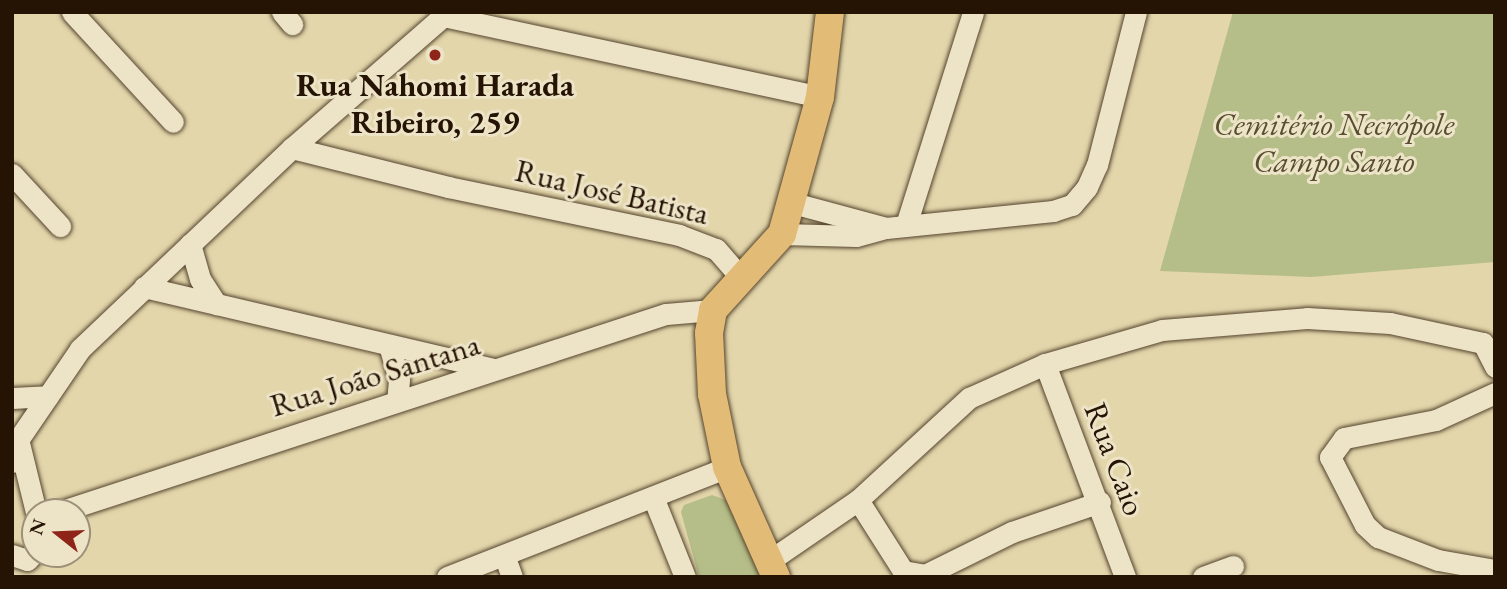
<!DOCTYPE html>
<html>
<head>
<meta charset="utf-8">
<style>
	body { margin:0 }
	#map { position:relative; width:1507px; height:589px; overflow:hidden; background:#e3d6ab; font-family:"EB Garamond",serif }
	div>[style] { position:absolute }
	.green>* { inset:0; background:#b5bd88 }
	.roads { filter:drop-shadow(0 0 2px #54442d) drop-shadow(0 0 2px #54442d) }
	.minor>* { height:21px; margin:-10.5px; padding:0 10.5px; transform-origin:10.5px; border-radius:10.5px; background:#ede4c8 }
	.major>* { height:28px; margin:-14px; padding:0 14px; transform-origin:14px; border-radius:14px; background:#e2bb76 }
	.dots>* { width:19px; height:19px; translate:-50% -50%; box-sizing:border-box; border:4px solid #ede4c8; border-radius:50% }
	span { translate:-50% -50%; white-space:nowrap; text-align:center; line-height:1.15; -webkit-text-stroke:6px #ede4c8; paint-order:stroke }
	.poi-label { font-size:32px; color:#251303; font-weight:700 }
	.park-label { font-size:32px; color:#574e32; font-style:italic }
	.street-label { font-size:32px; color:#251303 }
	.frame { position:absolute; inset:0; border:14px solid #251303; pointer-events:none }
	.north { position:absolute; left:21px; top:498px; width:70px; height:70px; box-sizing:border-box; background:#ede4c8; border:2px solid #9d9079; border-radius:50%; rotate:288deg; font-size:19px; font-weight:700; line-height:28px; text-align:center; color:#251303 }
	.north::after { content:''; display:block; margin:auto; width:24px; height:32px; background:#8f2418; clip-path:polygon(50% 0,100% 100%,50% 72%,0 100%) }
</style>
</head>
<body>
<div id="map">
	<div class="green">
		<div style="clip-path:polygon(1233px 12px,1495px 12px,1495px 262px,1311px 277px,1160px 271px)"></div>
		<div style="clip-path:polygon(712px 495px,726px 500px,764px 577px,699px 577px,681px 512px,684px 505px)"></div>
	</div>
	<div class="roads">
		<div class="minor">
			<div style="left:72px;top:12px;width:149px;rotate:47.4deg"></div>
			<div style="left:282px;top:12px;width:16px;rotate:50deg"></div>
			<div style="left:443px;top:16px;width:386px;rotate:12.1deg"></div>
			<div style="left:292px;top:148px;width:161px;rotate:14deg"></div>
			<div style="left:448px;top:187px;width:236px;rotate:11.7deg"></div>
			<div style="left:679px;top:235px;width:40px;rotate:21deg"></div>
			<div style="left:716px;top:249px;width:38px;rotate:49deg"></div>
			<div style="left:12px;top:174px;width:71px;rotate:47.3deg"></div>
			<div style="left:793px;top:203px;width:96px;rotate:15deg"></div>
			<div style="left:906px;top:225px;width:223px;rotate:-72.5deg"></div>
			<div style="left:782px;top:234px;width:74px;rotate:1.5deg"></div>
			<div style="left:856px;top:236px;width:31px;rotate:-15deg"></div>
			<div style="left:886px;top:228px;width:168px;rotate:-5.8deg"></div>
			<div style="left:1053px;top:211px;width:20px;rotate:-18deg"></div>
			<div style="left:1072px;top:205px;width:23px;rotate:-50deg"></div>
			<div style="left:1087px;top:187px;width:24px;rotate:-66deg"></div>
			<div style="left:1097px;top:165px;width:158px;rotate:-75.7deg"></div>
			<div style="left:190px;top:244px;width:36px;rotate:74deg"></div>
			<div style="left:200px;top:279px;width:30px;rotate:57deg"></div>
			<div style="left:144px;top:287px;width:359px;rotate:13.2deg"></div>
			<div style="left:1483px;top:343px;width:27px;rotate:63deg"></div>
			<div style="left:389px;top:345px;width:36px;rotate:74deg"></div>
			<div style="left:399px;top:380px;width:21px;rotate:95deg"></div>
			<div style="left:1045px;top:364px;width:228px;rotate:69.4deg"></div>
			<div style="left:1495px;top:393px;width:65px;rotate:155.4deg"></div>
			<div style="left:1436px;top:420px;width:94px;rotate:168.9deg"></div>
			<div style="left:1344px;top:438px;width:24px;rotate:126deg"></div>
			<div style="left:1330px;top:457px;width:76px;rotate:62.8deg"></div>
			<div style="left:1365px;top:525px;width:18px;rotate:43deg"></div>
			<div style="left:1378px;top:537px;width:64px;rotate:21deg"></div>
			<div style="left:1438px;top:560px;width:58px;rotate:10deg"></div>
			<div style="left:12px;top:398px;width:36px;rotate:-3deg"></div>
			<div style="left:19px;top:443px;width:71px;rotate:76.2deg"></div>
			<div style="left:12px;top:462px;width:23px;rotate:-75deg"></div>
			<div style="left:18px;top:440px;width:110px;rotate:-55.7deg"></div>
			<div style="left:80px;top:349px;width:292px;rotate:-43.5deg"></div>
			<div style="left:292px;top:148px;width:207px;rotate:-41.1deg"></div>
			<div style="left:653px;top:497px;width:86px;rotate:68.2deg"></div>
			<div style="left:858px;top:500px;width:84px;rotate:57.6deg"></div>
			<div style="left:903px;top:571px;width:22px;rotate:10deg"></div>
			<div style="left:925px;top:575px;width:97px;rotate:-26.3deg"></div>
			<div style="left:1012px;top:532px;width:93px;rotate:-18.8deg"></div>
			<div style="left:59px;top:512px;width:638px;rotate:-18.07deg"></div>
			<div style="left:666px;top:314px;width:47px;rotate:-4.9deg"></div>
			<div style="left:12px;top:555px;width:16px;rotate:18deg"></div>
			<div style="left:27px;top:560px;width:11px;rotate:-45deg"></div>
			<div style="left:504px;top:555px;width:23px;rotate:70deg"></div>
			<div style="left:769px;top:561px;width:108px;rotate:-34.4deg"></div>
			<div style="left:858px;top:500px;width:151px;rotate:-42.6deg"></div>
			<div style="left:969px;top:398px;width:83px;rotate:-24.1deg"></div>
			<div style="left:1045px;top:364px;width:122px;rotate:-16.2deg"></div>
			<div style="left:1162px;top:330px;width:145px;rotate:-4.7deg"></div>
			<div style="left:1307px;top:318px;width:83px;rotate:3.4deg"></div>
			<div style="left:1390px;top:323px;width:95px;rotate:12.1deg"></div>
			<div style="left:447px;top:577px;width:301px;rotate:-21.4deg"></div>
			<div style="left:1203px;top:577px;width:32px;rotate:-20deg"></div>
		</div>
		<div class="major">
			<div style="left:776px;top:577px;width:120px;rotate:-114deg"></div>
			<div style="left:727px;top:467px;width:75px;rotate:-101.6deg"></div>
			<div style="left:712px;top:394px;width:61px;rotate:-92.8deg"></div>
			<div style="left:709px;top:333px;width:23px;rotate:-80deg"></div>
			<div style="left:713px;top:310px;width:103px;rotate:-47.8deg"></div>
			<div style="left:782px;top:234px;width:142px;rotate:-74.5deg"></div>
			<div style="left:820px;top:97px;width:86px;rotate:-83.3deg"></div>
		</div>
	</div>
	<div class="dots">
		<div style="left:435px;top:55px;background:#8f2418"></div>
	</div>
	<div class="poi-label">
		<span style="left:435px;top:104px">Rua Nahomi Harada<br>Ribeiro, 259</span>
	</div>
	<div class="park-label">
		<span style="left:1334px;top:143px">Cemitério Necrópole<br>Campo Santo</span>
	</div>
	<div class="street-label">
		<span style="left:612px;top:192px;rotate:13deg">Rua José Batista</span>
		<span style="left:375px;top:375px;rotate:-17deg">Rua João Santana</span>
		<span style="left:1115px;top:459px;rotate:69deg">Rua Caio</span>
	</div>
	<div class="frame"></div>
	<div class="north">N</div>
</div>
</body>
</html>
